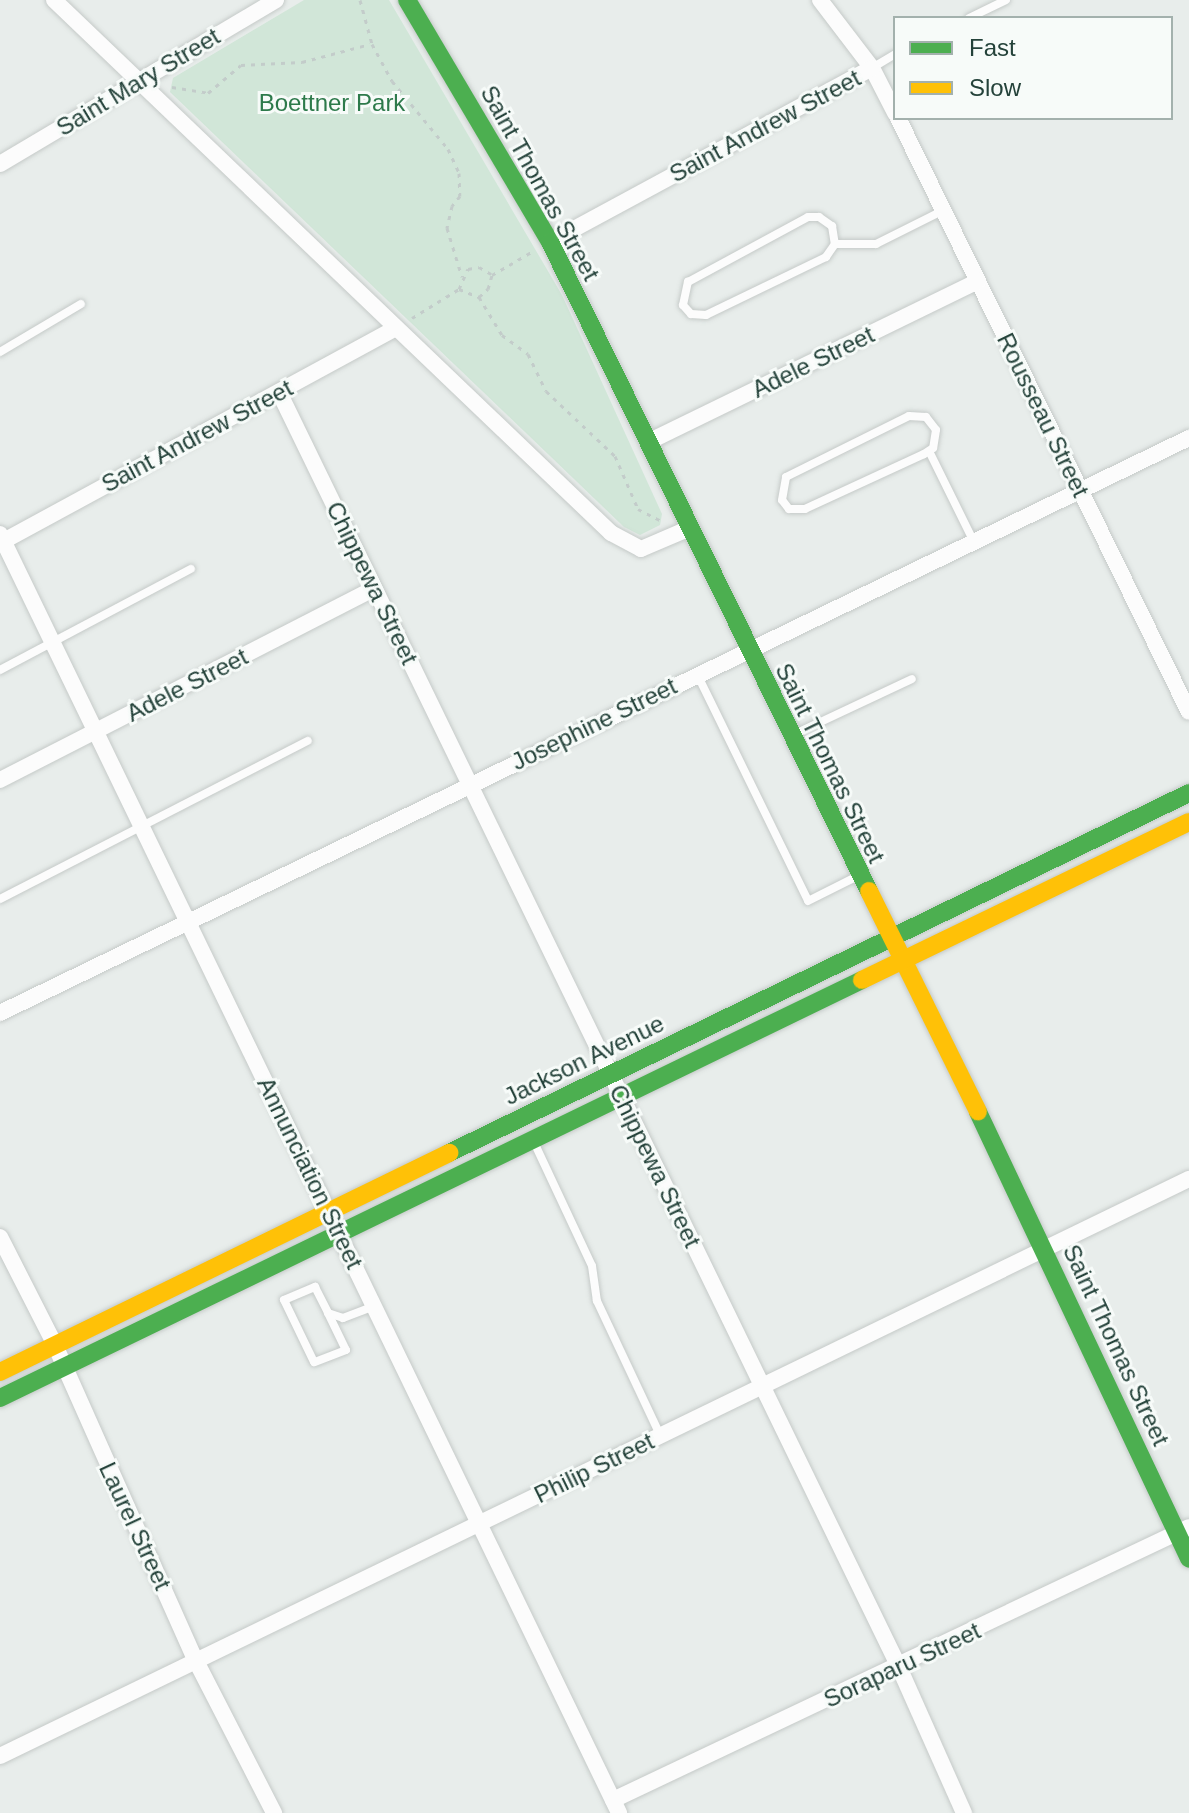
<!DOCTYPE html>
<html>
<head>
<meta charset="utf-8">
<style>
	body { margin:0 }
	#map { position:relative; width:1189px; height:1813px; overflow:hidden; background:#e8edeb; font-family:Helvetica,sans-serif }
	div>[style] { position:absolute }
	.green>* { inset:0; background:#d1e6d8 }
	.path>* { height:3px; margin-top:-1.5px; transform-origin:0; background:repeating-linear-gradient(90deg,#c3ccca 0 4px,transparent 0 10px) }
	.roads { filter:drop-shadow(0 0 2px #c5cac8) drop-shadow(0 0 2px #c5cac8) }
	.lane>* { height:8px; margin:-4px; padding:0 4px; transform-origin:4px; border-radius:4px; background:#fcfcfc }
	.street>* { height:16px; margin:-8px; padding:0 8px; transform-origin:8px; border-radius:8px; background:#fcfcfc }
	.fast>* { height:18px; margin:-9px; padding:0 9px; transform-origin:9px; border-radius:9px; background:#4caf50 }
	.slow>* { height:18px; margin:-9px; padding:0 9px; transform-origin:9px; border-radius:9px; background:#ffc107 }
	span { translate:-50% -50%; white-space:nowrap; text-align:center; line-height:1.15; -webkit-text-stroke:6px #f7fbf9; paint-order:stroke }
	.street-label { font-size:24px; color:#24423a }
	.park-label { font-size:24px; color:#2d7a4b }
	.legend { position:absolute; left:893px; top:16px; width:280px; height:104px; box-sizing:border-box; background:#f7fbf9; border:2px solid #a3b1ad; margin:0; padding:10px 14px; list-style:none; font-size:24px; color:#24423a }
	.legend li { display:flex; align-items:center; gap:16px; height:40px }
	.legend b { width:40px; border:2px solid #a3b1ad }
</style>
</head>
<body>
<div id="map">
	<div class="green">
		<div style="clip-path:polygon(304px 0,389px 0,562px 295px,662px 514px,660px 525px,640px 535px,624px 527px,170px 92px,173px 78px)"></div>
	</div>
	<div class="path">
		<div style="left:360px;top:0;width:46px;rotate:74.7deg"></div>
		<div style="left:372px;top:44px;width:42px;rotate:61.6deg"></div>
		<div style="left:392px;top:81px;width:88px;rotate:50.5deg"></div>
		<div style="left:448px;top:149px;width:26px;rotate:65deg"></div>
		<div style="left:459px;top:173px;width:23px;rotate:88deg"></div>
		<div style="left:460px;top:196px;width:13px;rotate:129deg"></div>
		<div style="left:452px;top:206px;width:23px;rotate:103deg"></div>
		<div style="left:447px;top:228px;width:51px;rotate:73deg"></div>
		<div style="left:172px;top:87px;width:36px;rotate:9deg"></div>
		<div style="left:208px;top:93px;width:43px;rotate:-40.3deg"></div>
		<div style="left:241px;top:65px;width:61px;rotate:-2.8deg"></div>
		<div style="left:302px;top:62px;width:70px;rotate:-14.8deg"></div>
		<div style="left:459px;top:289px;width:22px;rotate:-66deg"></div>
		<div style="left:468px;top:269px;width:11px;rotate:-10deg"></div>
		<div style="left:479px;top:267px;width:14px;rotate:30deg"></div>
		<div style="left:479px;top:297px;width:44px;rotate:58.8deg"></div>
		<div style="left:502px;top:335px;width:32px;rotate:36deg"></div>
		<div style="left:528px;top:354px;width:41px;rotate:64.1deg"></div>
		<div style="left:546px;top:391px;width:95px;rotate:43.3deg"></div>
		<div style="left:615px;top:456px;width:58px;rotate:66.5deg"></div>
		<div style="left:638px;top:509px;width:27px;rotate:27deg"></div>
		<div style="left:412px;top:318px;width:55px;rotate:-31.7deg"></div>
		<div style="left:459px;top:289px;width:22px;rotate:22deg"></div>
		<div style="left:479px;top:297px;width:12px;rotate:-42deg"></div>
		<div style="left:488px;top:289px;width:15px;rotate:-74deg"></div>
		<div style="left:492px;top:275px;width:48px;rotate:-30.3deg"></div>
	</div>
	<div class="roads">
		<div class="lane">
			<div style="left:969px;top:18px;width:41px;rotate:-25.9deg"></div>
			<div style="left:872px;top:68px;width:27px;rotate:-31deg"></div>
			<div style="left:808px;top:217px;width:11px"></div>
			<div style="left:819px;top:217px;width:16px;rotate:35deg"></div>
			<div style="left:832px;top:226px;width:18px;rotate:81deg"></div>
			<div style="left:835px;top:244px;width:16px;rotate:125deg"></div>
			<div style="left:826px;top:257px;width:133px;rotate:154.2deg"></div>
			<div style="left:706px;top:315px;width:15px;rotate:-176deg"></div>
			<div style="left:691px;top:314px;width:12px;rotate:-132deg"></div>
			<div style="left:683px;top:305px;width:24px;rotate:-78deg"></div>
			<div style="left:688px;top:282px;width:136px;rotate:-28.4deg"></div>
			<div style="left:835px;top:244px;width:41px"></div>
			<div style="left:876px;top:244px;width:76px;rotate:-26.6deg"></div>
			<div style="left:0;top:352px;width:94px;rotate:-30.7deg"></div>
			<div style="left:909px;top:416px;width:17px;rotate:3deg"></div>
			<div style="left:926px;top:417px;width:16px;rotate:52deg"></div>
			<div style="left:936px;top:430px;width:18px;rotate:99deg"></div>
			<div style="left:933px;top:448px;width:11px;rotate:146deg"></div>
			<div style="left:924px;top:454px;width:131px;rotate:155.2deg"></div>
			<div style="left:805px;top:509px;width:16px;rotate:180deg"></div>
			<div style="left:789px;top:509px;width:11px;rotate:-128deg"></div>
			<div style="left:782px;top:500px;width:23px;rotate:-80deg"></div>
			<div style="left:786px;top:477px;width:137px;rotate:-26.4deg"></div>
			<div style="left:929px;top:451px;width:102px;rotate:63.7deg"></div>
			<div style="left:0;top:670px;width:216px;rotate:-27.9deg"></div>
			<div style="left:698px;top:676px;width:250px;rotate:63.9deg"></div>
			<div style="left:808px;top:901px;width:56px;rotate:-26.6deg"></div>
			<div style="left:795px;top:734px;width:129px;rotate:-25.2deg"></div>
			<div style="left:0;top:899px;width:346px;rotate:-27.2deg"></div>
			<div style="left:533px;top:1140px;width:139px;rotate:64.9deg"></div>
			<div style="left:592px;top:1266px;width:35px;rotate:82deg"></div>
			<div style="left:597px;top:1301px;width:148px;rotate:64.8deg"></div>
			<div style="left:328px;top:1313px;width:41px;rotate:64.1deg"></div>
			<div style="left:346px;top:1350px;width:34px;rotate:159deg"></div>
			<div style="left:314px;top:1362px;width:69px;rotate:-115.8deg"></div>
			<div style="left:284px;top:1300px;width:34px;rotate:-23deg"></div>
			<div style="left:315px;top:1287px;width:29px;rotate:63deg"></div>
			<div style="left:328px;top:1313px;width:16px;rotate:18deg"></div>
			<div style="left:343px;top:1318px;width:33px;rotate:-21deg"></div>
		</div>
		<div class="street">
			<div style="left:54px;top:0;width:771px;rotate:43.74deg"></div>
			<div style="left:611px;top:533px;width:34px;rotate:28deg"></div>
			<div style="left:641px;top:549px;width:53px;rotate:-23.2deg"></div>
			<div style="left:820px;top:0;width:86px;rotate:52.6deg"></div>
			<div style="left:872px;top:68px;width:51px;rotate:62.9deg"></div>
			<div style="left:898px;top:118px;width:661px;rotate:63.9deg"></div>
			<div style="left:0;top:164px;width:321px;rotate:-30.7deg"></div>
			<div style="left:550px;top:242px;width:366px;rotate:-28.4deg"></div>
			<div style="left:279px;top:392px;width:1418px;rotate:64.07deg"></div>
			<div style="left:899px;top:1667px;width:160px;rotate:66deg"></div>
			<div style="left:648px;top:442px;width:367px;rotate:-26deg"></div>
			<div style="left:0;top:534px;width:1421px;rotate:64.17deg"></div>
			<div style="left:0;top:543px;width:448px;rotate:-28.5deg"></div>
			<div style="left:0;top:780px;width:420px;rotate:-27.1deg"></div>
			<div style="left:0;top:1013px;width:1321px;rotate:-25.81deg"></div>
			<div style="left:0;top:1237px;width:121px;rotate:63deg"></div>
			<div style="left:55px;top:1345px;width:346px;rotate:66deg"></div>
			<div style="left:196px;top:1661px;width:171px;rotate:62.8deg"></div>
			<div style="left:0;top:1756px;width:1322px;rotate:-25.89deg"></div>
			<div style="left:613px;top:1800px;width:637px;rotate:-25.36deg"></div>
		</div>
		<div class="fast">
			<div style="left:407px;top:0;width:281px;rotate:59.4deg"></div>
			<div style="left:550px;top:242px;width:723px;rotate:63.82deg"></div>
			<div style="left:978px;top:1112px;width:494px;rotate:64.7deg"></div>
			<div style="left:449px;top:1153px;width:823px;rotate:-25.94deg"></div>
			<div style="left:0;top:1398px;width:958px;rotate:-25.87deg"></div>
		</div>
		<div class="slow">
			<div style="left:869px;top:891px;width:246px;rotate:63.7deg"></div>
			<div style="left:862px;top:980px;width:363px;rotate:-25.8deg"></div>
			<div style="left:0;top:1372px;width:500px;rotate:-26deg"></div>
		</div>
	</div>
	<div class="street-label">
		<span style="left:138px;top:82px;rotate:-31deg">Saint Mary Street</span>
		<span style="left:765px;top:126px;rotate:-28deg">Saint Andrew Street</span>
		<span style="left:540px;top:183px;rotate:61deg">Saint Thomas Street</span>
		<span style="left:813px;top:362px;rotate:-26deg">Adele Street</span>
		<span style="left:1043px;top:415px;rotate:64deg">Rousseau Street</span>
		<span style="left:197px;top:436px;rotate:-28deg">Saint Andrew Street</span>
		<span style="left:372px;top:583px;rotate:64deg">Chippewa Street</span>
		<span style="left:187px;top:685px;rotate:-27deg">Adele Street</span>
		<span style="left:594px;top:724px;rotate:-26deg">Josephine Street</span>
		<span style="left:830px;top:763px;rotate:64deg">Saint Thomas Street</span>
		<span style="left:584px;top:1060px;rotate:-26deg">Jackson Avenue</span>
		<span style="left:655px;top:1166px;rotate:64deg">Chippewa Street</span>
		<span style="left:310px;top:1173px;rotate:64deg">Annunciation Street</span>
		<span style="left:1116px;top:1345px;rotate:65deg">Saint Thomas Street</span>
		<span style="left:594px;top:1468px;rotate:-26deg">Philip Street</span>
		<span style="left:135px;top:1526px;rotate:65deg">Laurel Street</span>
		<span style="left:902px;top:1665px;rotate:-25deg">Soraparu Street</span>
	</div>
	<div class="park-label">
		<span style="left:332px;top:103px">Boettner Park</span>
	</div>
	<ul class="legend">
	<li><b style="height:10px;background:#4caf50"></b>Fast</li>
	<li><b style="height:10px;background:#ffc107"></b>Slow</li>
	</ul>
</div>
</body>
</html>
